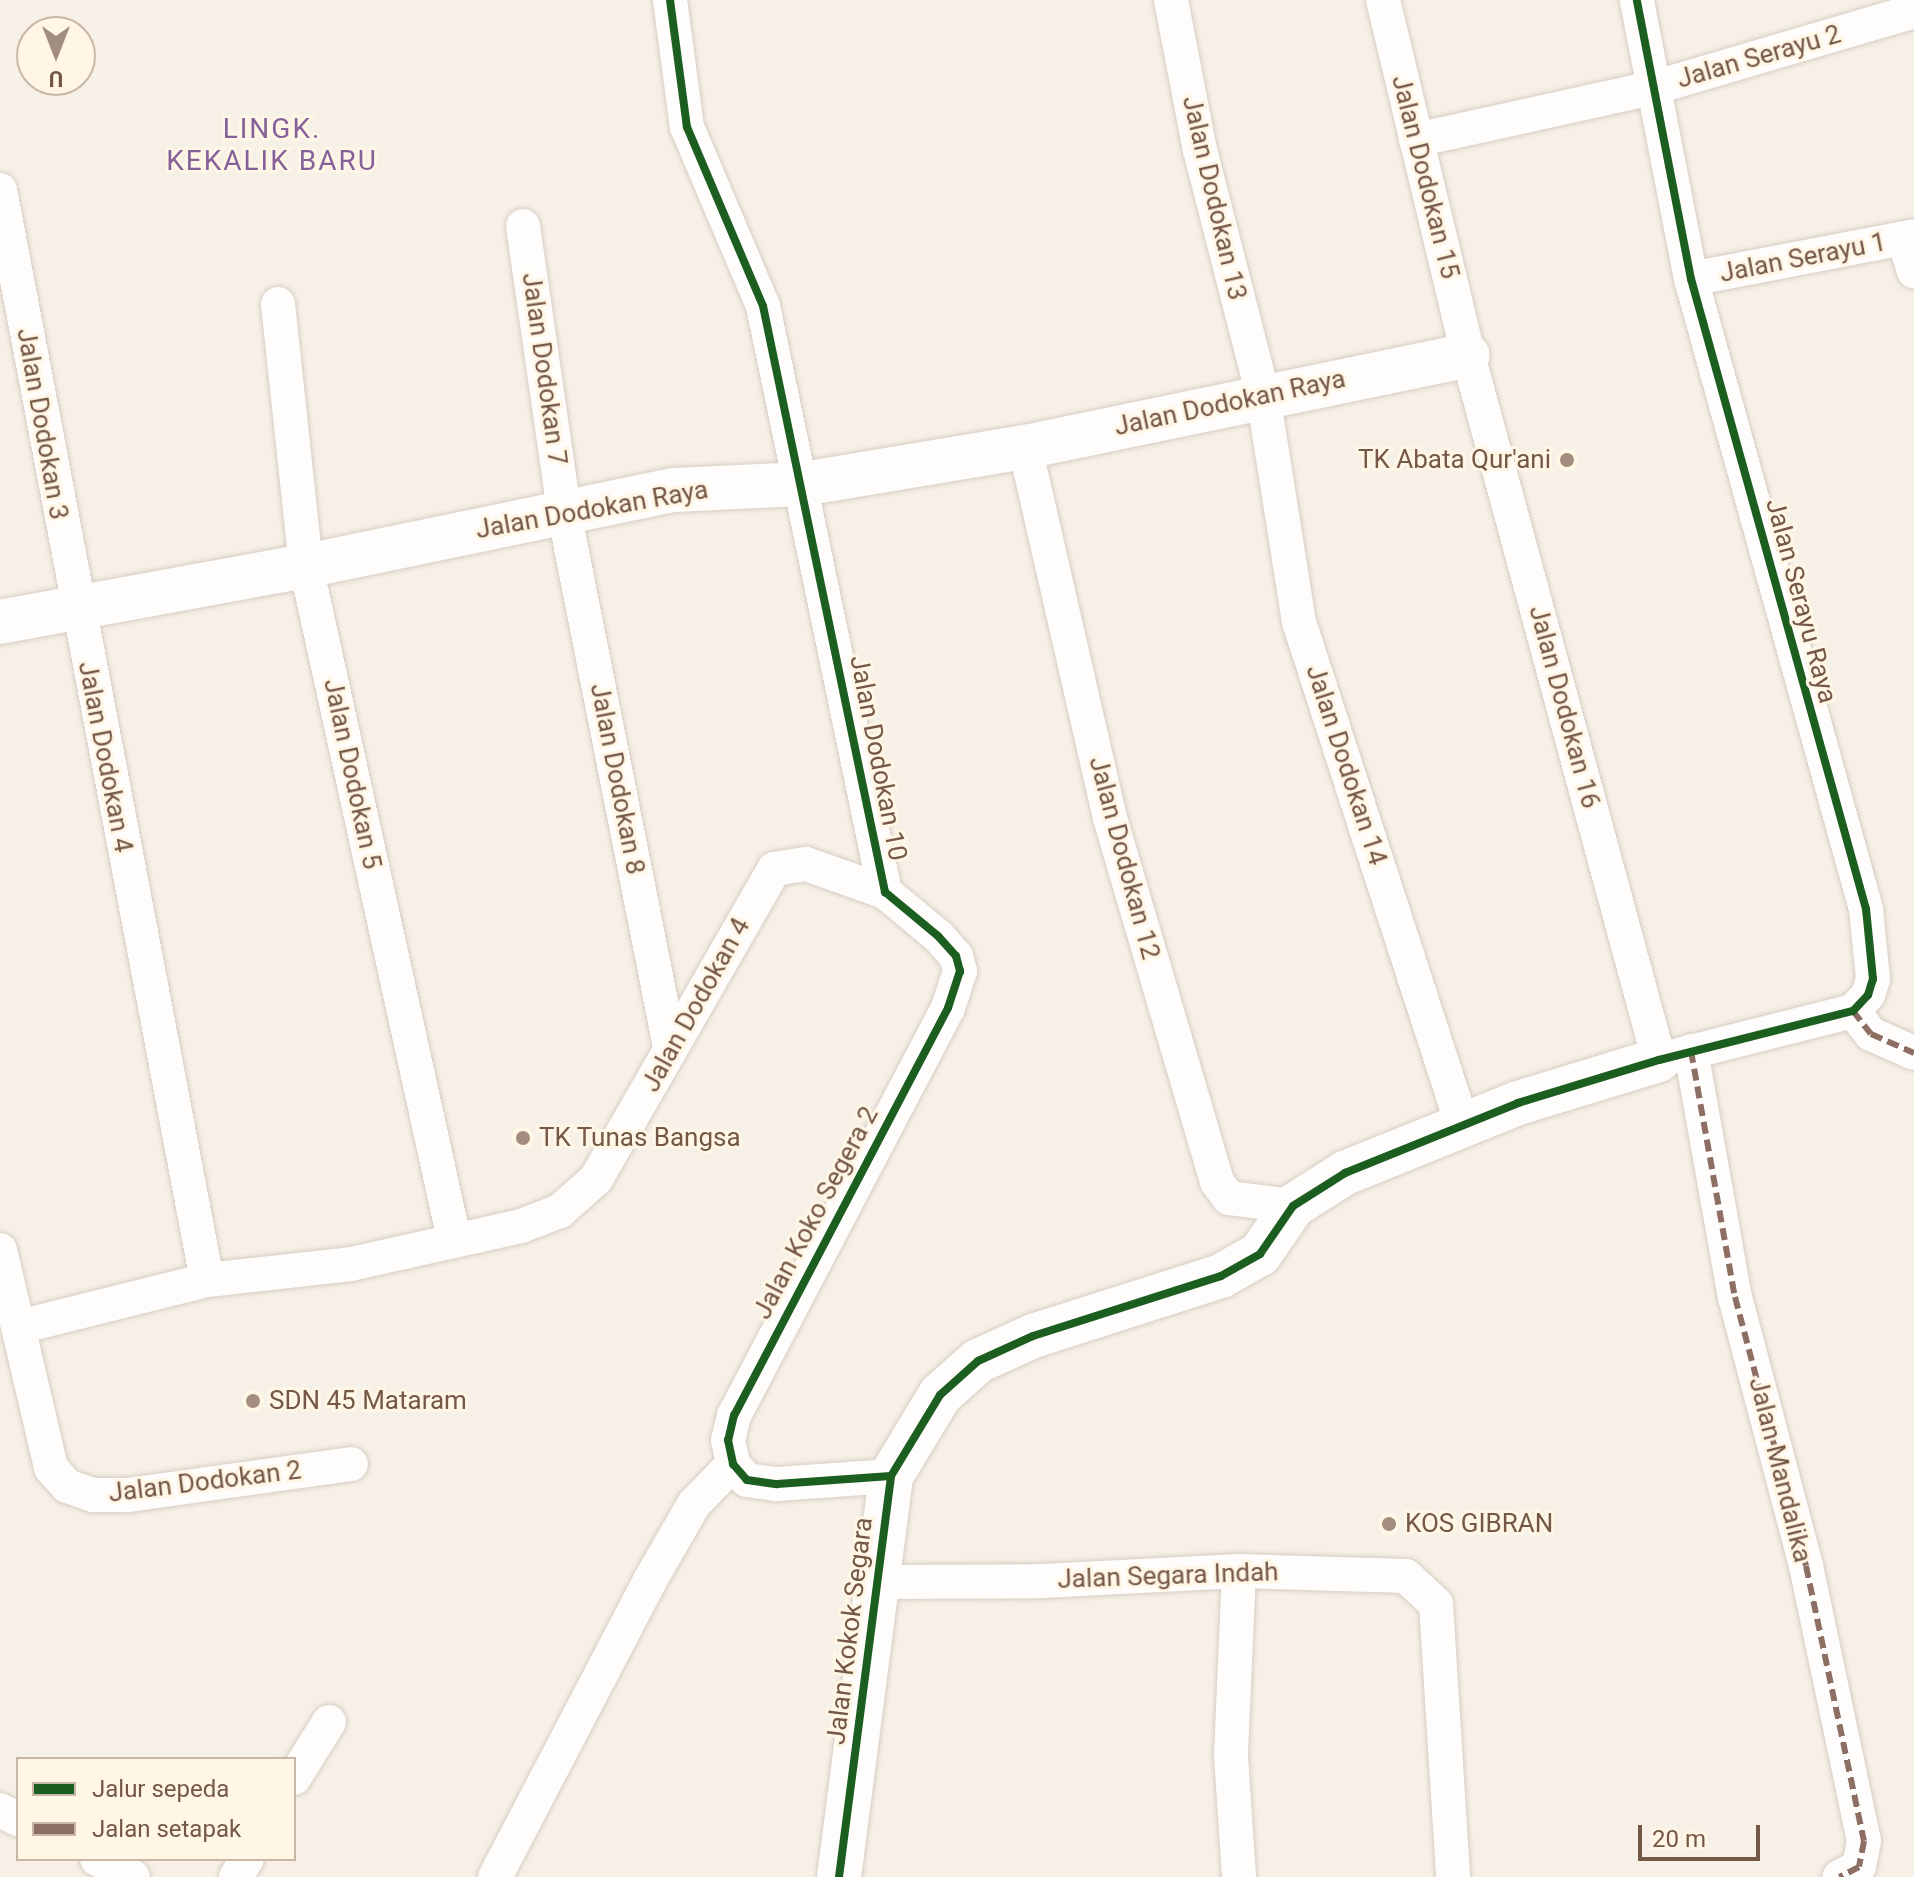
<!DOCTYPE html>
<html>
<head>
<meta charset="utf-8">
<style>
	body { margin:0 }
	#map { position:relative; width:1914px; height:1877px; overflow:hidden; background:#f6f0e6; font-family:Roboto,sans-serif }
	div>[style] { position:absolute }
	.roads { filter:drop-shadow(0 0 2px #d7cdc4) drop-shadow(0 0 2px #d7cdc4) }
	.street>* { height:34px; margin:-17px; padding:0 17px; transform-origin:17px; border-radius:17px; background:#fefdfb }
	.secondary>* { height:44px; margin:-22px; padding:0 22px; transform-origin:22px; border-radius:22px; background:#fefdfb }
	.quiet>* { height:6px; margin-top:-3px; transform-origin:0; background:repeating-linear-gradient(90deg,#8d6e63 0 12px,transparent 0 18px) }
	.cycleway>* { height:8px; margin:-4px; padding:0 4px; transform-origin:4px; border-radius:4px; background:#1b5e20 }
	.dots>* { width:22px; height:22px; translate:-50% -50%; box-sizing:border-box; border:4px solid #fff6e6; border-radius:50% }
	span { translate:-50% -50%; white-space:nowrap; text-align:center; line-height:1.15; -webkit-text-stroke:6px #fff6e6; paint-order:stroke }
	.street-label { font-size:26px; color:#755746 }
	.poi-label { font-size:26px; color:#755746 }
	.right { translate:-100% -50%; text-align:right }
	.left { translate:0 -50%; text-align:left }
	.neighbourhood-label { font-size:28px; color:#866199; letter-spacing:2px }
	.legend { position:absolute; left:16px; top:1757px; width:280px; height:104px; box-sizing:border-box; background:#fff6e6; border:2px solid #c8b6a6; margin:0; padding:10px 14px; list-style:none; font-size:24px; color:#755746 }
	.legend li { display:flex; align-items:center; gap:16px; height:40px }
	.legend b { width:40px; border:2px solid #c8b6a6 }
	.north { position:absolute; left:16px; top:16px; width:80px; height:80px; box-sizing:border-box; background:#fff6e6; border:2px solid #c8b6a6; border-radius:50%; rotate:180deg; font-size:22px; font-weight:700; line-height:32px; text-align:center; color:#755746 }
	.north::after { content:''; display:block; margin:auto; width:28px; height:36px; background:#a28d7e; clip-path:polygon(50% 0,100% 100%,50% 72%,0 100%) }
	.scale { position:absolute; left:1638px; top:1825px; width:122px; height:36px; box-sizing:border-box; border:4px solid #755746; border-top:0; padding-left:10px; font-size:24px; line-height:28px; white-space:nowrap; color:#755746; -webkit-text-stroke:6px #fff6e6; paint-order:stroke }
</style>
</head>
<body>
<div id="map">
	<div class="roads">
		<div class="street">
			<div style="left:670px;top:0;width:128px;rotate:82.4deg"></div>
			<div style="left:687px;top:127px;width:194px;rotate:67deg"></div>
			<div style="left:763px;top:306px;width:599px;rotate:78.24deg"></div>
			<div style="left:885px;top:892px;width:69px;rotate:39.7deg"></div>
			<div style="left:938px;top:936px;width:27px;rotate:48deg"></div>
			<div style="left:956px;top:956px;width:16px;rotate:75deg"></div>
			<div style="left:960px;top:971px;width:39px;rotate:108deg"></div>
			<div style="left:948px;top:1008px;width:460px;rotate:117.7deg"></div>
			<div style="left:734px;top:1415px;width:26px;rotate:103deg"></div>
			<div style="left:728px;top:1440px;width:25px;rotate:78deg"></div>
			<div style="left:733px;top:1464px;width:21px;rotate:49deg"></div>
			<div style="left:747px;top:1480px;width:30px;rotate:8deg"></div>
			<div style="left:777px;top:1484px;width:114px;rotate:-4deg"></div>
			<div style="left:1171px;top:0;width:153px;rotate:79.1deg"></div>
			<div style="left:1200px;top:150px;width:253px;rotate:75.6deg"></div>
			<div style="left:1263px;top:395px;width:230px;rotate:81deg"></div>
			<div style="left:1299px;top:622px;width:531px;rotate:72.01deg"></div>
			<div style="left:1383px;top:0;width:365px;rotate:76.5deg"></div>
			<div style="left:1468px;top:355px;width:730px;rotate:74.84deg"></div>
			<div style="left:1659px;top:1060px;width:200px;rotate:-14.2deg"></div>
			<div style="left:1853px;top:1011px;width:22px;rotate:-47deg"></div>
			<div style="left:1868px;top:995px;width:17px;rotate:-73deg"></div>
			<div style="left:1873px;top:979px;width:70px;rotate:-95.7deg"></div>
			<div style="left:1866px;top:909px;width:654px;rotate:-105.52deg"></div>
			<div style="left:1691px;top:279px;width:284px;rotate:-101deg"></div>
			<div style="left:1416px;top:140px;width:243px;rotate:-12.4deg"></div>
			<div style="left:1653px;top:88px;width:272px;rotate:-16.4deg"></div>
			<div style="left:0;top:190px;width:1109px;rotate:79.25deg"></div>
			<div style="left:523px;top:226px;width:289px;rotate:81.8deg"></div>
			<div style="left:564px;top:512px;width:545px;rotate:78.79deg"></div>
			<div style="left:1904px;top:239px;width:34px;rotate:73deg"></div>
			<div style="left:1691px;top:279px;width:227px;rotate:-10.9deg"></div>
			<div style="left:278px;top:304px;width:263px;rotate:83.9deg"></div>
			<div style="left:306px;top:566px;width:689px;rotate:77.6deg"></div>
			<div style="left:1025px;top:447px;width:381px;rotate:77.1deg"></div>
			<div style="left:1110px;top:818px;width:379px;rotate:73.6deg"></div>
			<div style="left:1217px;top:1182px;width:20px;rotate:53deg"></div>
			<div style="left:1229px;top:1198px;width:64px;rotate:7.1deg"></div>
			<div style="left:1853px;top:1011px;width:29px;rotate:52deg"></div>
			<div style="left:1871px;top:1034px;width:47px;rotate:23.8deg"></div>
			<div style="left:1691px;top:1051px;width:250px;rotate:79.9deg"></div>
			<div style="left:1735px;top:1297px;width:278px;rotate:75.2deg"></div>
			<div style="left:1806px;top:1566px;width:281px;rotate:78.1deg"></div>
			<div style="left:1864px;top:1841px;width:26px;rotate:101deg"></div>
			<div style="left:1859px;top:1867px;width:22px;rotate:153deg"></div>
			<div style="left:0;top:1250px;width:224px;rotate:76.8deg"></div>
			<div style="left:51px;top:1468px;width:24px;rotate:48deg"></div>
			<div style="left:67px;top:1486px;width:28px;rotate:19deg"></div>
			<div style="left:93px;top:1495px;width:35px"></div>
			<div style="left:128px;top:1495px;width:225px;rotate:-7.9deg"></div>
			<div style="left:19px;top:1327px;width:194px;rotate:-14deg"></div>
			<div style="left:207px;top:1280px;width:145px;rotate:-6.3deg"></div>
			<div style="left:351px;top:1264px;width:174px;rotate:-12.6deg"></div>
			<div style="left:521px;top:1226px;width:42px;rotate:-21deg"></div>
			<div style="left:560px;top:1211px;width:48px;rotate:-41.6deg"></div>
			<div style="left:596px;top:1179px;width:357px;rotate:-60.1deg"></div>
			<div style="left:774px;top:869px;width:32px;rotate:-9deg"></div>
			<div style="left:806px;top:864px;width:84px;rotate:19.5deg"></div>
			<div style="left:1239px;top:1571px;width:185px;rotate:92.5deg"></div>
			<div style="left:1231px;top:1756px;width:121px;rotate:86.2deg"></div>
			<div style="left:876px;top:1582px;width:166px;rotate:-0.3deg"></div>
			<div style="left:1042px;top:1581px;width:197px;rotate:-2.9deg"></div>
			<div style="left:1239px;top:1571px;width:167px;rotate:1.7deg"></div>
			<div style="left:1406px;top:1576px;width:41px;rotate:43deg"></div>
			<div style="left:1436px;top:1604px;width:274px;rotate:86.4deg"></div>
			<div style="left:294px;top:1778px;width:66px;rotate:-58deg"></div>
			<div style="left:0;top:1810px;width:20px;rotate:27deg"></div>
			<div style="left:97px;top:1859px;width:40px;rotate:26.6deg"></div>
			<div style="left:236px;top:1877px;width:21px;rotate:-59deg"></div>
			<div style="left:495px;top:1877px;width:333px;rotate:-62.4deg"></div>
			<div style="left:649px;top:1582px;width:90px;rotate:-60deg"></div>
			<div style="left:694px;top:1504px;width:56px;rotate:-45.7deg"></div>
		</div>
		<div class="secondary">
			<div style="left:0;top:622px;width:311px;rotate:-10.4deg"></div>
			<div style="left:306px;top:566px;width:376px;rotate:-11.7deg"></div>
			<div style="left:674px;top:490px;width:129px;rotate:-2.7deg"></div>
			<div style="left:803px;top:484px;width:225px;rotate:-9.5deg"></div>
			<div style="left:1025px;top:447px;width:452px;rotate:-11.7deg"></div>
			<div style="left:839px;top:1877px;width:404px;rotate:-82.6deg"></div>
			<div style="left:891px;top:1476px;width:95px;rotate:-58.8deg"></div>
			<div style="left:940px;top:1395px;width:51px;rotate:-41.8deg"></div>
			<div style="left:978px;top:1361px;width:60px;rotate:-24.4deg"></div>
			<div style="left:1033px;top:1336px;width:197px;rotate:-17.7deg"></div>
			<div style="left:1221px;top:1276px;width:45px;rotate:-29.4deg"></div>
			<div style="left:1260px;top:1254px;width:58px;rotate:-55.5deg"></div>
			<div style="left:1293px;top:1206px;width:62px;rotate:-32.4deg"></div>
			<div style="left:1345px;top:1173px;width:187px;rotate:-22deg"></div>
			<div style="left:1518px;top:1103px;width:147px;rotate:-17deg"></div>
		</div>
	</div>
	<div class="quiet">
		<div style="left:1853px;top:1011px;width:29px;rotate:52deg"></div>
		<div style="left:1871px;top:1034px;width:47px;rotate:23.8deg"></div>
		<div style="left:1691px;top:1051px;width:250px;rotate:79.9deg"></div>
		<div style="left:1735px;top:1297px;width:278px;rotate:75.2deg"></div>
		<div style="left:1806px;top:1566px;width:281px;rotate:78.1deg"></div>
		<div style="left:1864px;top:1841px;width:26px;rotate:101deg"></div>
		<div style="left:1859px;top:1867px;width:22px;rotate:153deg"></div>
	</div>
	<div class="cycleway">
		<div style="left:670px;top:0;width:128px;rotate:82.4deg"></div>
		<div style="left:687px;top:127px;width:194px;rotate:67deg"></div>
		<div style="left:763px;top:306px;width:599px;rotate:78.24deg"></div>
		<div style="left:885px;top:892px;width:69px;rotate:39.7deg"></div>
		<div style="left:938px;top:936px;width:27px;rotate:48deg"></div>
		<div style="left:956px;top:956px;width:16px;rotate:75deg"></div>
		<div style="left:960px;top:971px;width:39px;rotate:108deg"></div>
		<div style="left:948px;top:1008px;width:460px;rotate:117.7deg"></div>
		<div style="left:734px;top:1415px;width:26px;rotate:103deg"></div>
		<div style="left:728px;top:1440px;width:25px;rotate:78deg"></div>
		<div style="left:733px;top:1464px;width:21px;rotate:49deg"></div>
		<div style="left:747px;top:1480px;width:30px;rotate:8deg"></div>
		<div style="left:777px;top:1484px;width:114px;rotate:-4deg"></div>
		<div style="left:839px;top:1877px;width:404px;rotate:-82.6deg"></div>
		<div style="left:891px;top:1476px;width:95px;rotate:-58.8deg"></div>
		<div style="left:940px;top:1395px;width:51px;rotate:-41.8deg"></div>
		<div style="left:978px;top:1361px;width:60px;rotate:-24.4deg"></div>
		<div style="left:1033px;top:1336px;width:197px;rotate:-17.7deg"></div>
		<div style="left:1221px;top:1276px;width:45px;rotate:-29.4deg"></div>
		<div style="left:1260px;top:1254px;width:58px;rotate:-55.5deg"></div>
		<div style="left:1293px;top:1206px;width:62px;rotate:-32.4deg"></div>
		<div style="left:1345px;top:1173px;width:187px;rotate:-22deg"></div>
		<div style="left:1518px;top:1103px;width:147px;rotate:-17deg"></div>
		<div style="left:1659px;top:1060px;width:200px;rotate:-14.2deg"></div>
		<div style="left:1853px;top:1011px;width:22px;rotate:-47deg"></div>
		<div style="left:1868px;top:995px;width:17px;rotate:-73deg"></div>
		<div style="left:1873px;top:979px;width:70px;rotate:-95.7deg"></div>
		<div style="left:1866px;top:909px;width:654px;rotate:-105.52deg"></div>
		<div style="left:1691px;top:279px;width:284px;rotate:-101deg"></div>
	</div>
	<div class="dots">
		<div style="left:1567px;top:460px;background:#a28d7e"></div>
		<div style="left:523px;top:1138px;background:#a28d7e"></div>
		<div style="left:253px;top:1401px;background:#a28d7e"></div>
		<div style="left:1389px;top:1524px;background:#a28d7e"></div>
	</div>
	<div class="street-label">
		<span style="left:1759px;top:57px;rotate:-16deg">Jalan Serayu 2</span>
		<span style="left:1425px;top:177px;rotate:76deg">Jalan Dodokan 15</span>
		<span style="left:1214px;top:198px;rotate:77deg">Jalan Dodokan 13</span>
		<span style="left:1803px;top:258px;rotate:-11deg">Jalan Serayu 1</span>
		<span style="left:544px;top:369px;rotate:82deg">Jalan Dodokan 7</span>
		<span style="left:1230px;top:403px;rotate:-12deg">Jalan Dodokan Raya</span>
		<span style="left:42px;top:424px;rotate:80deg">Jalan Dodokan 3</span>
		<span style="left:592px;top:510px;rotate:-10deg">Jalan Dodokan Raya</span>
		<span style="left:1801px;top:601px;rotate:75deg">Jalan Serayu Raya</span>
		<span style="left:1564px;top:707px;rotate:75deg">Jalan Dodokan 16</span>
		<span style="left:105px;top:757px;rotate:79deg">Jalan Dodokan 4</span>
		<span style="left:878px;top:758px;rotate:79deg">Jalan Dodokan 10</span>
		<span style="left:1346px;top:765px;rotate:72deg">Jalan Dodokan 14</span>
		<span style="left:352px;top:774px;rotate:78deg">Jalan Dodokan 5</span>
		<span style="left:617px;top:779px;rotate:79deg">Jalan Dodokan 8</span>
		<span style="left:1124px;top:858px;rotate:75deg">Jalan Dodokan 12</span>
		<span style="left:696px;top:1005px;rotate:-61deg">Jalan Dodokan 4</span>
		<span style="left:816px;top:1213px;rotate:-62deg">Jalan Koko Segera 2</span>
		<span style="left:1780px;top:1470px;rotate:76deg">Jalan Mandalika</span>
		<span style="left:205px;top:1482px;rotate:-7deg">Jalan Dodokan 2</span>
		<span style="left:1168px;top:1576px;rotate:-2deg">Jalan Segara Indah</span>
		<span style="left:850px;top:1631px;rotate:-83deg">Jalan Kokok Segara</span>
	</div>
	<div class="poi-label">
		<span class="right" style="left:1551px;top:460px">TK Abata Qur'ani</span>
		<span class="left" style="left:539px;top:1138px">TK Tunas Bangsa</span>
		<span class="left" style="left:269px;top:1401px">SDN 45 Mataram</span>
		<span class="left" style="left:1405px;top:1524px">KOS GIBRAN</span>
	</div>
	<div class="neighbourhood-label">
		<span style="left:272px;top:145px">LINGK.<br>KEKALIK BARU</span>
	</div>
	<ul class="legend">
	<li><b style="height:10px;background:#1b5e20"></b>Jalur sepeda</li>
	<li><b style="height:10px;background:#8d6e63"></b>Jalan setapak</li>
	</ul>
	<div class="north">U</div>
	<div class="scale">20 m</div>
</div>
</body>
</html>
